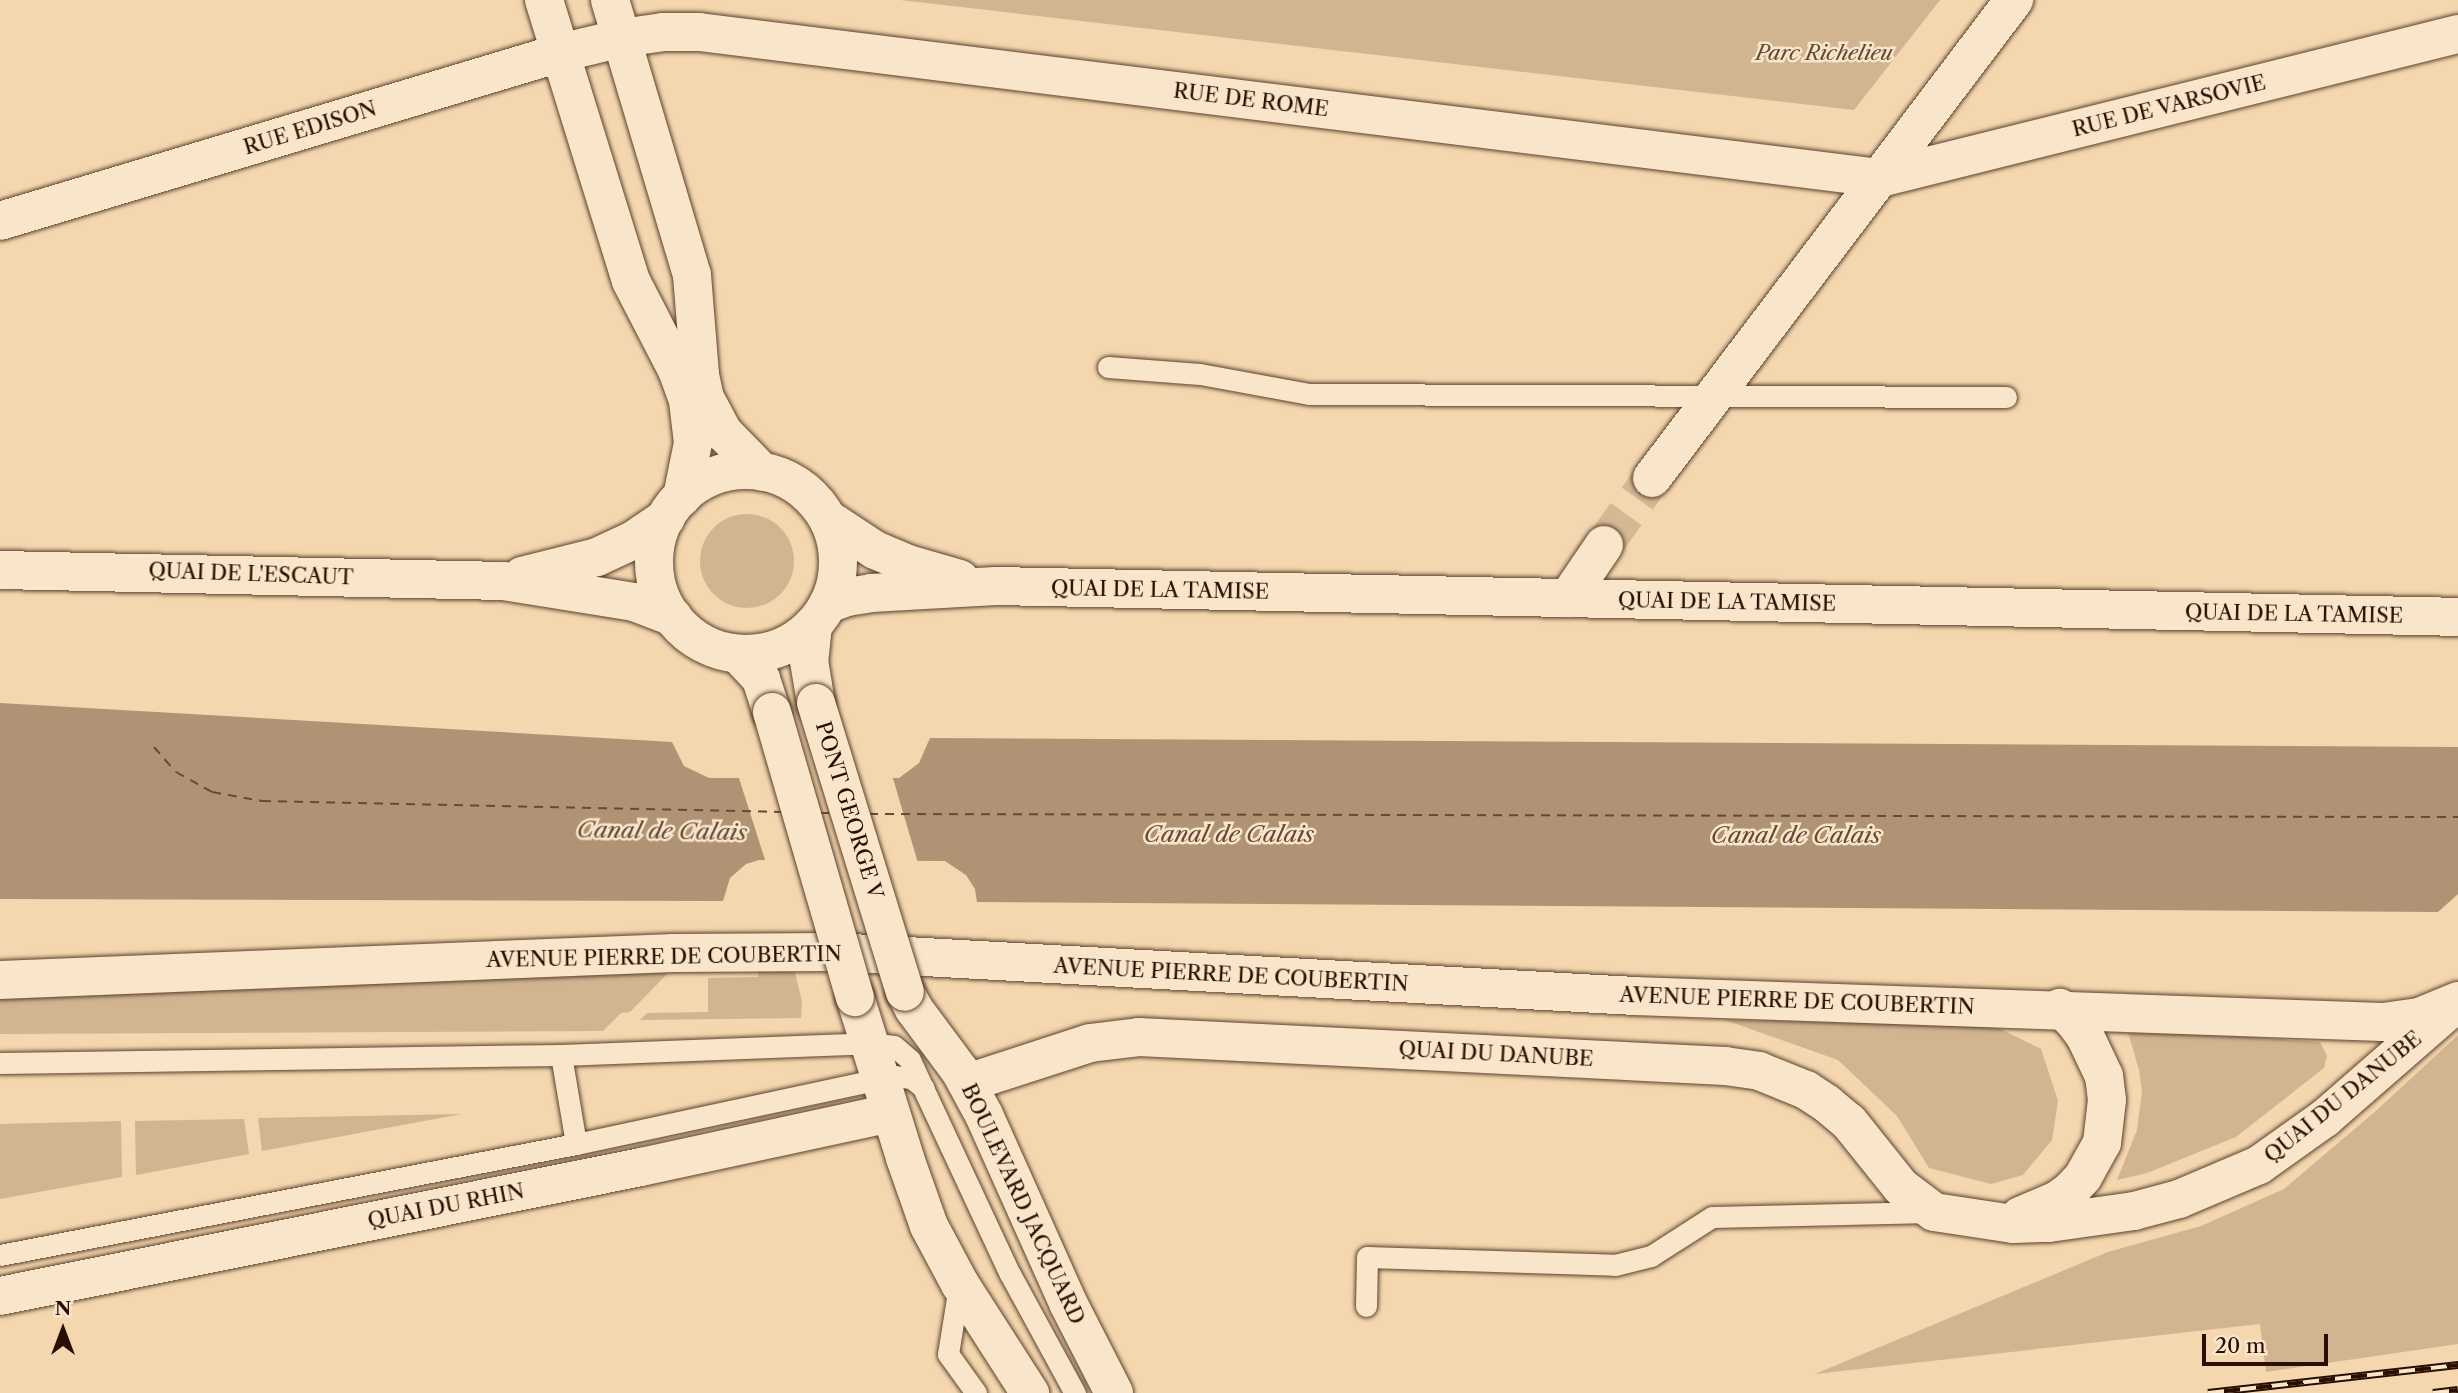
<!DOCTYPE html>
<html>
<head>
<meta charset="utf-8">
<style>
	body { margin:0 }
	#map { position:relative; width:2458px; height:1393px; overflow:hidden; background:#f4d7ae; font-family:"Libre Caslon Text",serif }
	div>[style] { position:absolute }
	.green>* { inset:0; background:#d1b591 }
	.round { border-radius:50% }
	.water>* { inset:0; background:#af9374 }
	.pier>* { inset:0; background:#f4d7ae }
	.ferry>* { height:2px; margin-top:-1px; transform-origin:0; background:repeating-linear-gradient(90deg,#654a35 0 9px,transparent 0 16px) }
	.minor-tunnel>* { height:38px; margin-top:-19px; transform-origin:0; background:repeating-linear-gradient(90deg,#d5b994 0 38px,transparent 0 57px) }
	.roads { filter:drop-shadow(0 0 2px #5b412d) drop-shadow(0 0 2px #5b412d) }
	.service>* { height:21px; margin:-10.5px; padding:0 10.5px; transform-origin:10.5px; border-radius:10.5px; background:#f8e5ca }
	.minor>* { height:38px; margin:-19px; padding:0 19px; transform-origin:19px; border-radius:19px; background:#f8e5ca }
	.tertiary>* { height:38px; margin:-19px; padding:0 19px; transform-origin:19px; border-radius:19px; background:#f8e5ca }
	.tertiary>.ring { margin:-19px; padding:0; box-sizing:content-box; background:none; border:38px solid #f8e5ca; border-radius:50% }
	.rail>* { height:8px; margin-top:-4px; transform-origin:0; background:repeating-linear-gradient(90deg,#f8e5ca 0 16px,#280f02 0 32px); box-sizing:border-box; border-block:2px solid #280f02 }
	.bridges { filter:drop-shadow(0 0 2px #5b412d) drop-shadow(0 0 2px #5b412d) }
	.tertiary-bridge>* { height:38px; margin:-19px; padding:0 19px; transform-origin:19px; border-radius:19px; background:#f8e5ca }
	span { translate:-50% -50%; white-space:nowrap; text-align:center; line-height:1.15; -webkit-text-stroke:5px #f8e5ca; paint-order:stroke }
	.park-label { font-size:21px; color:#634934; font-style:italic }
	.street-label { font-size:21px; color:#280f02 }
	.water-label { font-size:23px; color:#654a35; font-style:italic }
	.north { position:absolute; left:28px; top:1295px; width:70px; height:70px; -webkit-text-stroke:5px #f8e5ca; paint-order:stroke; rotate:0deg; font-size:19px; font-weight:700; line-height:28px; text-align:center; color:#280f02 }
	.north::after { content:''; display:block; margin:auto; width:24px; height:32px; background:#280f02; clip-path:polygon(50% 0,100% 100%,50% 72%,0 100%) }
	.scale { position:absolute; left:2202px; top:1334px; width:126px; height:32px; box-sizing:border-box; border:4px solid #280f02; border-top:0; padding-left:9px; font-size:21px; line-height:24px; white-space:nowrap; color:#280f02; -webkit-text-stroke:5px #f8e5ca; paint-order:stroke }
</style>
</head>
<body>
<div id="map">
	<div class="green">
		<div style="clip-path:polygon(900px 0,1940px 0,1854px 110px)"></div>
		<div class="round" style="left:700px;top:514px;width:94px;height:94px"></div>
		<div style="clip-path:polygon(758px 964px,793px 964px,802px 1002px,801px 1018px,640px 1020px,647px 1013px,708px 1012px,708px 978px,758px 977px)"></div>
		<div style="clip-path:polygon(673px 968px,630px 1012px,621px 1013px,603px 1031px,0 1034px,0 990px)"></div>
		<div style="clip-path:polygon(1725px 1020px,1992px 1025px,2041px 1049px,2058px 1101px,2052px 1140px,2023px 1175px,1991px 1184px,1929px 1168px,1897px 1116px,1838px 1060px)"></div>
		<div style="clip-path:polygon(2127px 1029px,2320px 1042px,2327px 1056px,2324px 1068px,2236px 1137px,2147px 1173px,2117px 1180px,2137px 1130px,2142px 1091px,2139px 1070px)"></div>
		<div style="clip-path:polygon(2458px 1035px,2458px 1344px,2266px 1372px,2260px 1324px,1815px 1374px,2108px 1252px,2201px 1226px,2284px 1189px,2378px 1109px)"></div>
		<div style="clip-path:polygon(462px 1114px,262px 1151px,258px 1118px)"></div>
		<div style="clip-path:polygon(244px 1119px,249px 1154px,136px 1175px,135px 1121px)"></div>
		<div style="clip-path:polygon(121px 1121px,122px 1177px,0 1199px,0 1124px)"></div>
	</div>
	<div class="water">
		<div style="clip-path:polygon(0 703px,672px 742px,684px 766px,709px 778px,899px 778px,919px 763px,930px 738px,2458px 747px,2458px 894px,2438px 912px,977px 902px,975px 889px,966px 875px,945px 861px,759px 860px,746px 864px,730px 878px,723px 901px,0 899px)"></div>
	</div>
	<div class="pier">
		<div style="clip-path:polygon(738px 775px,892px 775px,918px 863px,766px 863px)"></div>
	</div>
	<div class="ferry">
		<div style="left:154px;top:747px;width:33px;rotate:49deg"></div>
		<div style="left:176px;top:772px;width:41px;rotate:29.1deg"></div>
		<div style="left:212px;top:792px;width:51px;rotate:10.2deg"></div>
		<div style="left:262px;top:801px;width:521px;rotate:1.21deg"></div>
		<div style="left:820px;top:813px;width:12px"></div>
		<div style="left:869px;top:814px;width:1589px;rotate:0.11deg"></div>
	</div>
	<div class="minor-tunnel">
		<div style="left:1604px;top:545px;width:82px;rotate:-54.4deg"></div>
	</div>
	<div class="roads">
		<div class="service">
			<div style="left:1108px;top:367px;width:92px;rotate:4.4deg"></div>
			<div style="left:1200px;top:374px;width:111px;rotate:10.4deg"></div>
			<div style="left:1309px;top:394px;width:697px;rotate:0.25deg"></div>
			<div style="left:561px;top:1055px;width:90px;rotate:80.4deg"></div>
			<div style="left:0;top:1063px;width:561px;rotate:-0.82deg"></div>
			<div style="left:561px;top:1055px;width:308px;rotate:-2.2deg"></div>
			<div style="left:869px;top:1043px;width:25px;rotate:7deg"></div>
			<div style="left:894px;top:1046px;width:21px;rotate:41deg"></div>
			<div style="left:910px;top:1060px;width:236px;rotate:65deg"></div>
			<div style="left:1010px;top:1274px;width:136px;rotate:61.4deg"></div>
			<div style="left:0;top:1255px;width:587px;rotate:-10.91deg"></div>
			<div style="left:576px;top:1144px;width:325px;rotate:-12.1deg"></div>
			<div style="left:894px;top:1076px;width:17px;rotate:7deg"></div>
			<div style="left:911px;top:1078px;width:16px;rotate:38deg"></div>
			<div style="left:959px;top:1286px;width:69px;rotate:99.2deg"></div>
			<div style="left:948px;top:1354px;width:48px;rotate:54.3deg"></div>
			<div style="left:1366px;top:1306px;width:49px;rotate:-88.8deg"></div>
			<div style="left:1367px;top:1257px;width:248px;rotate:1.8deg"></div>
			<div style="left:1615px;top:1265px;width:37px;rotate:-14deg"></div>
			<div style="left:1651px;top:1256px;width:72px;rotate:-32.6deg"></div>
			<div style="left:1712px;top:1217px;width:220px;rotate:-1.3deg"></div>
		</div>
		<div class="minor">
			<div style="left:0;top:221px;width:585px;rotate:-16.7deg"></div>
			<div style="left:560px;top:53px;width:64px;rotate:-13.6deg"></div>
			<div style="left:622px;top:38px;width:41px;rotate:-8.3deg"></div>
			<div style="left:663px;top:32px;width:36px"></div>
			<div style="left:699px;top:32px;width:1190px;rotate:7.05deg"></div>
			<div style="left:1880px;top:178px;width:596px;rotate:-13.99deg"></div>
			<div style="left:1652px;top:478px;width:600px;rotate:-52.86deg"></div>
			<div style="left:828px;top:519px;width:56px;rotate:33.4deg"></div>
			<div style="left:875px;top:550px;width:36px;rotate:23deg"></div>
			<div style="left:908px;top:564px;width:54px;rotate:16.1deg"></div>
			<div style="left:0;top:570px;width:503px;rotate:1.25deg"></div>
			<div style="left:503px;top:581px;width:133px;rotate:9.1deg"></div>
			<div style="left:634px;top:602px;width:42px;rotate:21deg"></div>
			<div style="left:522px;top:576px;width:77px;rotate:-14.2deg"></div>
			<div style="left:597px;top:557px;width:38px;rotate:-25deg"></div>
			<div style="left:632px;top:541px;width:41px;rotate:-34.1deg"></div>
			<div style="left:1568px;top:598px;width:64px;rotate:-55.8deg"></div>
			<div style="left:828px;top:604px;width:20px;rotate:-20deg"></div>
			<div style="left:847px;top:597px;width:24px;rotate:-9deg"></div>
			<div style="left:871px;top:593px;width:125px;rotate:-3.2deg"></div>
			<div style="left:996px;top:586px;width:1462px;rotate:1.21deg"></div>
			<div style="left:967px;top:1083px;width:129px;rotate:-18deg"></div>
			<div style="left:1090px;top:1043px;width:49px;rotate:-7deg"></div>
			<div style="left:1139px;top:1037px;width:587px;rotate:2.83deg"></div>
			<div style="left:1725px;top:1066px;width:34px;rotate:8deg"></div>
			<div style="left:1759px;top:1071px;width:51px;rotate:22deg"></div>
			<div style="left:1806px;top:1090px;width:24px;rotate:33deg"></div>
			<div style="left:1826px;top:1103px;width:30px;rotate:40deg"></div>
			<div style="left:1849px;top:1122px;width:83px;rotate:51.3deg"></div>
			<div style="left:1901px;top:1187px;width:41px;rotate:37.1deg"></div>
			<div style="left:1934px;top:1212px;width:80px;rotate:8.6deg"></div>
			<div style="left:2013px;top:1224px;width:36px;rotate:-2deg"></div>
			<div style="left:2049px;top:1223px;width:86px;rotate:-8deg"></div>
			<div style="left:2134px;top:1211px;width:47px;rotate:-14.9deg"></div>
			<div style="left:2179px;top:1199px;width:87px;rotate:-23deg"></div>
			<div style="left:2259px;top:1165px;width:81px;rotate:-35.5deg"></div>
			<div style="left:2325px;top:1118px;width:175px;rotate:-41.1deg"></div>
			<div style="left:2020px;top:1216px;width:39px;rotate:-23deg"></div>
			<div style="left:2056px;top:1201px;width:17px;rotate:-36deg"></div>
			<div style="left:2070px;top:1191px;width:19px;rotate:-47deg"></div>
			<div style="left:2083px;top:1177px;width:39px;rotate:-61deg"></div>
			<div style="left:2102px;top:1143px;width:43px;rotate:-83.4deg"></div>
			<div style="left:2107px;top:1100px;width:24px;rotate:-97deg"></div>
			<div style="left:2104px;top:1076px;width:44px;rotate:-115.4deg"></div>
			<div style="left:2085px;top:1036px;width:20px;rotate:-127deg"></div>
			<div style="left:2073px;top:1020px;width:18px;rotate:-137deg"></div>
			<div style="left:0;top:1296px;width:654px;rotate:-11.38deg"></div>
			<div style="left:641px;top:1167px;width:255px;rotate:-12.2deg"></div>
		</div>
		<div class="tertiary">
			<div style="left:544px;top:0;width:294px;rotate:72.8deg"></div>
			<div style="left:631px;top:281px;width:100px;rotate:62.7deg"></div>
			<div style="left:677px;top:370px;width:33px;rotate:70deg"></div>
			<div style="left:688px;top:401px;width:42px;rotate:83.2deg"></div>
			<div style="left:693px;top:443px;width:55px;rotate:101.5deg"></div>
			<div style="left:610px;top:0;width:287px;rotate:73.4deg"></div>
			<div style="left:692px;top:275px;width:100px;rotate:85.4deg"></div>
			<div style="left:700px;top:375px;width:24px;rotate:78deg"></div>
			<div style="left:705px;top:398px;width:40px;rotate:62deg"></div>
			<div style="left:724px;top:433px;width:54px;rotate:45.7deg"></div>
			<div class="ring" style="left:654px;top:470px;width:146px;height:146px"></div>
			<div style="left:813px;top:625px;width:36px;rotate:96deg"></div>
			<div style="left:809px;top:661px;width:43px;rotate:80.5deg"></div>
			<div style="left:738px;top:654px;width:34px;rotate:47deg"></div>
			<div style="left:761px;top:679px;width:35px;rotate:72deg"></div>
			<div style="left:0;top:980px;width:674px;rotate:-2.3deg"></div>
			<div style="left:673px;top:953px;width:160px;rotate:-0.4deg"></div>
			<div style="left:833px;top:952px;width:802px;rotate:3.14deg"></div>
			<div style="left:1634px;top:996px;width:749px;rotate:1.99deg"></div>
			<div style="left:2383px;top:1022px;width:36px;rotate:-8deg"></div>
			<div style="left:2419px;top:1017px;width:42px;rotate:-22.3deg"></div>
			<div style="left:905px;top:992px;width:19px;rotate:62deg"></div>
			<div style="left:914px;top:1009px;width:77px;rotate:53.4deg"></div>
			<div style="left:960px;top:1071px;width:50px;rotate:61.4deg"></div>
			<div style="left:984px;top:1115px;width:206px;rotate:65.9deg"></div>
			<div style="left:1068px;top:1303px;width:101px;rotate:62.9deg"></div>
			<div style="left:855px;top:997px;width:169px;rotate:72.7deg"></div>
			<div style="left:905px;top:1158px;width:72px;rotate:70.6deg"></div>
			<div style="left:929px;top:1226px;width:66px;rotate:61.9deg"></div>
			<div style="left:960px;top:1284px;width:130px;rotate:57.3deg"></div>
		</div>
	</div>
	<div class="rail">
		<div style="left:2208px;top:1393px;width:252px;rotate:-6.4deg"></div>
		<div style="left:2433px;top:1393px;width:25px;rotate:-7deg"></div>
	</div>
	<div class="bridges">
		<div class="tertiary-bridge">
			<div style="left:816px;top:703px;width:302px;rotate:72.9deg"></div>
			<div style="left:772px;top:712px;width:297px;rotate:73.8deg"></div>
		</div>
	</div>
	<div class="park-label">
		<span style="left:1824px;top:53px">Parc Richelieu</span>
	</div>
	<div class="street-label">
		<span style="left:1251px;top:100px;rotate:7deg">RUE DE ROME</span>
		<span style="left:2169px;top:106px;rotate:-14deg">RUE DE VARSOVIE</span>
		<span style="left:310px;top:128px;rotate:-17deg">RUE EDISON</span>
		<span style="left:251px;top:574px;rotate:2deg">QUAI DE L'ESCAUT</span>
		<span style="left:1160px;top:590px;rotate:1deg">QUAI DE LA TAMISE</span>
		<span style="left:1727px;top:602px;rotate:1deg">QUAI DE LA TAMISE</span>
		<span style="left:2294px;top:614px;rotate:1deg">QUAI DE LA TAMISE</span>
		<span style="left:849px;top:810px;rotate:73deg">PONT GEORGE V</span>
		<span style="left:664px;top:957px;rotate:-1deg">AVENUE PIERRE DE COUBERTIN</span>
		<span style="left:1231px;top:975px;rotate:3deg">AVENUE PIERRE DE COUBERTIN</span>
		<span style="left:1797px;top:1001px;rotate:2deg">AVENUE PIERRE DE COUBERTIN</span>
		<span style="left:1496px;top:1054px;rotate:3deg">QUAI DU DANUBE</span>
		<span style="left:2343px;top:1097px;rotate:-39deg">QUAI DU DANUBE</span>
		<span style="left:1023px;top:1204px;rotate:65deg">BOULEVARD JACQUARD</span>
		<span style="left:446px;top:1206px;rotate:-11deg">QUAI DU RHIN</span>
	</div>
	<div class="water-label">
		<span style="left:662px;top:831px;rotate:1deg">Canal de Calais</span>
		<span style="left:1229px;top:834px">Canal de Calais</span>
		<span style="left:1796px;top:835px">Canal de Calais</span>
	</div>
	<div class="north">N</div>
	<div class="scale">20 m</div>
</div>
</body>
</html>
